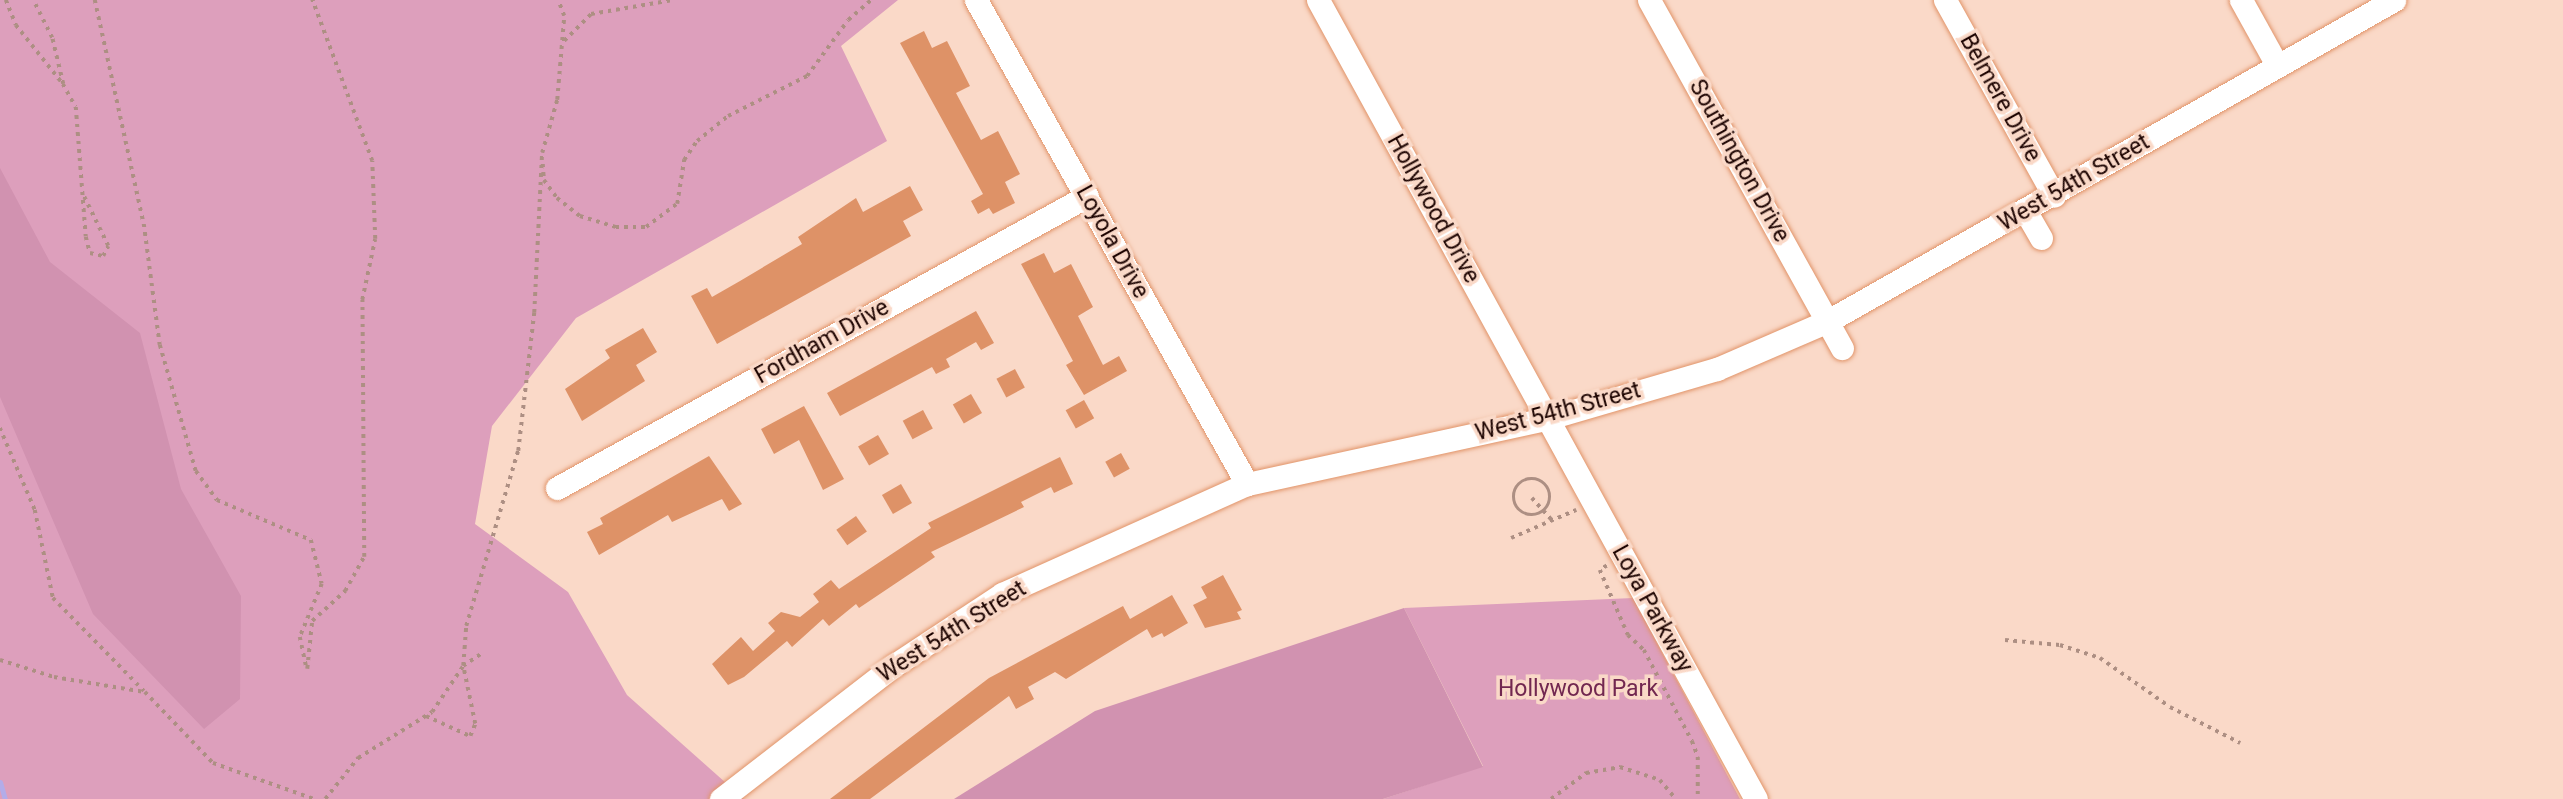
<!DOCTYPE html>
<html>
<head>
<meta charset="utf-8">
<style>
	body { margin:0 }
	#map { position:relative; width:2563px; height:799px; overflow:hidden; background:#fad9c8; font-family:Roboto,sans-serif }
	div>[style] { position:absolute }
	.green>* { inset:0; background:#dd9fbc }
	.forest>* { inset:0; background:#d192b0 }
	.stream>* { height:5px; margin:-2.5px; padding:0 2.5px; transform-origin:2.5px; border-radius:2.5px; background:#b3ace8 }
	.building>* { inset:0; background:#de9267; transform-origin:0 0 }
	.path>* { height:3.5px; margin-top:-1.75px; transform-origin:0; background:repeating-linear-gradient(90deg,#ad8f83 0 3.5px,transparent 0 8.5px) }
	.path>.ring { margin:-1.75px; padding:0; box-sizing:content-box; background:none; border:3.5px solid #ad8f83; border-radius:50% }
	.roads { filter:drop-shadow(0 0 2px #e19469) drop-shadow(0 0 2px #e19469) }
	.minor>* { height:23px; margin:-11.5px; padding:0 11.5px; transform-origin:11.5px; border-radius:11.5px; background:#fff }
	span { translate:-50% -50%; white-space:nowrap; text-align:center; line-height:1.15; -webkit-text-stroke:7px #fad9c8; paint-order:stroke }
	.street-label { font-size:23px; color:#1c0300 }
	.park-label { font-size:23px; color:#722750 }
</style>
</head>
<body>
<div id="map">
	<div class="green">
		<div style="clip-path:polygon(0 0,898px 0,841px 46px,887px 141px,576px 318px,492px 426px,475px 524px,568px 592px,627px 695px,744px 799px,0 799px)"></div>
		<div style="clip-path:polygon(1633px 598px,1740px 799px,1383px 799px,1483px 766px,1404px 608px)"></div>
	</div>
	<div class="forest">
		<div style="clip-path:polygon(0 168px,50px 262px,140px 333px,181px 489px,241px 596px,240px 699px,204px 729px,93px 614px,0 397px)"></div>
		<div style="clip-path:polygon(1404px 608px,1483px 767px,1383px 799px,954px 799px,1095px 711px)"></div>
	</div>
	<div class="stream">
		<div style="left:0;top:782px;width:18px;rotate:74deg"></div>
	</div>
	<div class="building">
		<div style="clip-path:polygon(924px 31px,932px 48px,947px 41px,970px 86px,956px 93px,981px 140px,998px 131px,1020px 174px,1005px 182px,1015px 203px,993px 214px,989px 208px,978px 214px,971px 201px,983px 194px,900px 43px)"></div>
		<div style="clip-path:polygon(910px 186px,923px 210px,903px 221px,911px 236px,717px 344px,691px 296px,707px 288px,712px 297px,740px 281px,802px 244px,798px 237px,856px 198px,863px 212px)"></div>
		<div style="clip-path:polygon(1044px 253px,1054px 273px,1071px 264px,1093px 307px,1078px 316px,1103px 365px,1119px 356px,1127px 371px,1084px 395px,1066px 365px,1073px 361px,1021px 264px)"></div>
		<div style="clip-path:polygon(976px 311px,994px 343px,981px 350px,976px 342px,946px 359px,950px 367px,936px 374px,932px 367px,840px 416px,827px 393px)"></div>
		<div style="clip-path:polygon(643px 328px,657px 352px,636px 365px,645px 381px,582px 421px,565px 389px,610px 358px,605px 350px)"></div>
		<div style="left:1015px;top:369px;width:21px;height:21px;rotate:62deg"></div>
		<div style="left:971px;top:394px;width:22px;height:21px;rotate:60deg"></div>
		<div style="left:1084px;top:400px;width:21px;height:21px;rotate:61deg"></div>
		<div style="clip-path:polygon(804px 406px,844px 479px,823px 490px,799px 440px,774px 454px,761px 429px)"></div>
		<div style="left:923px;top:410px;width:21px;height:23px;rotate:62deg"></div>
		<div style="left:878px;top:435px;width:22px;height:23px;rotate:60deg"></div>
		<div style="left:1121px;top:453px;width:18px;height:18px;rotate:61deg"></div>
		<div style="clip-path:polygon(709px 456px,742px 504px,729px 511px,722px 499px,672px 522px,668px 515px,599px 555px,587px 532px,603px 524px,600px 518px)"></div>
		<div style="clip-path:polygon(1060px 457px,1073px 484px,1054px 493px,1051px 487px,1021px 502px,1024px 507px,931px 552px,935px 557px,859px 608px,856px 604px,829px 626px,823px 619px,792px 647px,787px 641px,744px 677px,728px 685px,712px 664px,741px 637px,753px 651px,775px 631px,768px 623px,781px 612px,800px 617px,819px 602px,813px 594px,831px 580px,839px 589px,931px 528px,928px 523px)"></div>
		<div style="left:901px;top:484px;width:22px;height:22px;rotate:60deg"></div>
		<div style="left:856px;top:516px;width:19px;height:24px;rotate:55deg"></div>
		<div style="clip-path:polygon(1223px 575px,1242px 610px,1237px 612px,1241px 619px,1205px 628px,1193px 605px,1207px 598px,1201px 587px)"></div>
		<div style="clip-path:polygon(1172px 595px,1188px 623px,1164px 637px,1162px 633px,1152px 638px,1147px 629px,1066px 679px,1055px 672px,1028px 687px,1034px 699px,1016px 709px,1009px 696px,870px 799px,830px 799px,989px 678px,1123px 606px,1130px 619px)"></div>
	</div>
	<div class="path">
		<div style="left:6px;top:0;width:27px;rotate:68deg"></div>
		<div style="left:16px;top:25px;width:75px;rotate:51.5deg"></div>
		<div style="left:63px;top:84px;width:47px;rotate:-103.4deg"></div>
		<div style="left:52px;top:38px;width:42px;rotate:-116.6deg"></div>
		<div style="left:95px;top:0;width:229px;rotate:77.7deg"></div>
		<div style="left:144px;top:224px;width:122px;rotate:82.5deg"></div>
		<div style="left:160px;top:345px;width:131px;rotate:74.1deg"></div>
		<div style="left:196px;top:471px;width:36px;rotate:54deg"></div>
		<div style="left:217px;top:500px;width:102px;rotate:23.1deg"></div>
		<div style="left:311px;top:540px;width:45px;rotate:76deg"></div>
		<div style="left:322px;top:584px;width:57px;rotate:112.5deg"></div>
		<div style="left:300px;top:637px;width:33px;rotate:78deg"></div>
		<div style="left:307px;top:669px;width:48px;rotate:-84.1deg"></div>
		<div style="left:312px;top:621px;width:45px;rotate:-42.3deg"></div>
		<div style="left:345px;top:591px;width:39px;rotate:-61deg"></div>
		<div style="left:364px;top:557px;width:257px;rotate:-90.4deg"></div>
		<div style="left:362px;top:300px;width:62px;rotate:-78deg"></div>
		<div style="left:375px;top:239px;width:78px;rotate:-92.2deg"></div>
		<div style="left:372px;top:161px;width:172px;rotate:-110.4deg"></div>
		<div style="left:564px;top:41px;width:38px;rotate:-45deg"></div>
		<div style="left:591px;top:14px;width:83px;rotate:-9.7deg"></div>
		<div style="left:63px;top:84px;width:26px;rotate:61deg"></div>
		<div style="left:76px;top:107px;width:130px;rotate:85.6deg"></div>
		<div style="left:86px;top:237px;width:16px;rotate:76deg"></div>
		<div style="left:90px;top:253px;width:13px;rotate:13deg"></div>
		<div style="left:103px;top:256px;width:11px;rotate:-63deg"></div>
		<div style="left:108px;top:246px;width:55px;rotate:-116.1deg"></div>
		<div style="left:542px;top:153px;width:55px;rotate:-74.2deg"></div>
		<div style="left:557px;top:100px;width:84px;rotate:-85.2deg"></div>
		<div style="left:564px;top:16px;width:17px;rotate:-111deg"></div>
		<div style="left:543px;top:164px;width:16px;rotate:86deg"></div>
		<div style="left:544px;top:180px;width:22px;rotate:54deg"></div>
		<div style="left:557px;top:198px;width:29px;rotate:38deg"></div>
		<div style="left:580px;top:216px;width:38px;rotate:17deg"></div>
		<div style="left:616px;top:227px;width:30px"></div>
		<div style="left:646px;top:227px;width:39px;rotate:-37deg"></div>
		<div style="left:677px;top:204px;width:45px;rotate:-81deg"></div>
		<div style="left:684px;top:160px;width:23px;rotate:-56deg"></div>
		<div style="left:697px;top:141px;width:40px;rotate:-39deg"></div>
		<div style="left:728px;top:116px;width:89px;rotate:-26.9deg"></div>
		<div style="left:807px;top:76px;width:69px;rotate:-53.8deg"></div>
		<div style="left:848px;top:20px;width:30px;rotate:-41deg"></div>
		<div style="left:0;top:428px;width:89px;rotate:66.9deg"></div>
		<div style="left:35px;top:510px;width:90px;rotate:78.4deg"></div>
		<div style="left:53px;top:598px;width:130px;rotate:45.6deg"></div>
		<div class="ring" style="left:1514px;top:479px;width:32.5px;height:32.5px"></div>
		<div style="left:1532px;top:498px;width:30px;rotate:48deg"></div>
		<div style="left:1511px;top:538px;width:71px;rotate:-23.3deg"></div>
		<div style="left:1607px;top:566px;width:8px;rotate:150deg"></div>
		<div style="left:1600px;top:570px;width:71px;rotate:66.7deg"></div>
		<div style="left:1628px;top:635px;width:22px;rotate:43deg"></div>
		<div style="left:1644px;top:650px;width:103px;rotate:62.2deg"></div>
		<div style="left:1692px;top:741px;width:17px;rotate:69deg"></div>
		<div style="left:1698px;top:757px;width:42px;rotate:90deg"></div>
		<div style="left:2005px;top:640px;width:55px;rotate:5.2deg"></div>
		<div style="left:2060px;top:645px;width:42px;rotate:18deg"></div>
		<div style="left:2100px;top:658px;width:85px;rotate:35deg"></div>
		<div style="left:2170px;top:707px;width:79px;rotate:27.2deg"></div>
		<div style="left:0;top:660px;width:57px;rotate:17.5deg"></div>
		<div style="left:54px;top:677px;width:92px;rotate:9.4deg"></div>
		<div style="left:145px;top:692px;width:98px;rotate:46.2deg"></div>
		<div style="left:213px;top:763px;width:107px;rotate:19.6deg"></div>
		<div style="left:426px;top:716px;width:48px;rotate:24.4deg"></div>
		<div style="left:470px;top:736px;width:13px;rotate:-67deg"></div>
		<div style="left:475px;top:724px;width:59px;rotate:-101.7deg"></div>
		<div style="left:463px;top:666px;width:40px;rotate:-85.7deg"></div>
		<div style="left:466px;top:626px;width:183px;rotate:-73.5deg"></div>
		<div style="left:518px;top:451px;width:139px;rotate:-83.4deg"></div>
		<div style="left:534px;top:313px;width:162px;rotate:-87.2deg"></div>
		<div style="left:325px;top:799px;width:53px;rotate:-51.2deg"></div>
		<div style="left:358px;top:758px;width:87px;rotate:-31.9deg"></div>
		<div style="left:432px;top:712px;width:55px;rotate:-56deg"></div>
		<div style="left:463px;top:666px;width:22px;rotate:-34deg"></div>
		<div style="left:1551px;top:799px;width:44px;rotate:-36.6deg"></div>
		<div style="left:1586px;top:773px;width:35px;rotate:-10deg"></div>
		<div style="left:1620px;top:767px;width:42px;rotate:18deg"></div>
		<div style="left:1660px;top:780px;width:25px;rotate:50deg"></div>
	</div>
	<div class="roads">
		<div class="minor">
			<div style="left:976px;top:0;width:555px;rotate:60.75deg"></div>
			<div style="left:1318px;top:0;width:911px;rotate:61.27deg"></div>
			<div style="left:1649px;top:0;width:398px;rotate:61deg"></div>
			<div style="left:1945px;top:0;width:224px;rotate:60.9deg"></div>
			<div style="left:2241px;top:0;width:74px;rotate:61deg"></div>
			<div style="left:2026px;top:212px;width:30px;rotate:60deg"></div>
			<div style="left:557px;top:488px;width:605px;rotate:-28.85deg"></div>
			<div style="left:721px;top:799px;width:217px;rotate:-37.7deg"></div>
			<div style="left:893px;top:666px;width:131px;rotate:-33.4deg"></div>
			<div style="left:1002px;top:594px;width:269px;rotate:-24.2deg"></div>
			<div style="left:1247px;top:484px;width:309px;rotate:-12.3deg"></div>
			<div style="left:1549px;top:418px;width:175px;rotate:-16.3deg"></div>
			<div style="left:1717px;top:369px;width:121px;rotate:-23.4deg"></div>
			<div style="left:1828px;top:321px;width:651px;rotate:-29.56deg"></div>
		</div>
	</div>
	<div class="street-label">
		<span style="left:2000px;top:98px;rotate:61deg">Belmere Drive</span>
		<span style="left:1739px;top:161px;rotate:61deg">Southington Drive</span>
		<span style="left:2074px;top:183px;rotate:-30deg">West 54th Street</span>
		<span style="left:1433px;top:209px;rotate:61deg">Hollywood Drive</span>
		<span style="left:1112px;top:242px;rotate:61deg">Loyola Drive</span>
		<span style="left:822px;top:342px;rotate:-29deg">Fordham Drive</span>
		<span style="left:1558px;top:412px;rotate:-15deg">West 54th Street</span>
		<span style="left:1652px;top:609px;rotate:61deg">Loya Parkway</span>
		<span style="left:952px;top:632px;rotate:-32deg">West 54th Street</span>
	</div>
	<div class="park-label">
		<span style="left:1578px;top:689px">Hollywood Park</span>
	</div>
</div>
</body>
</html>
